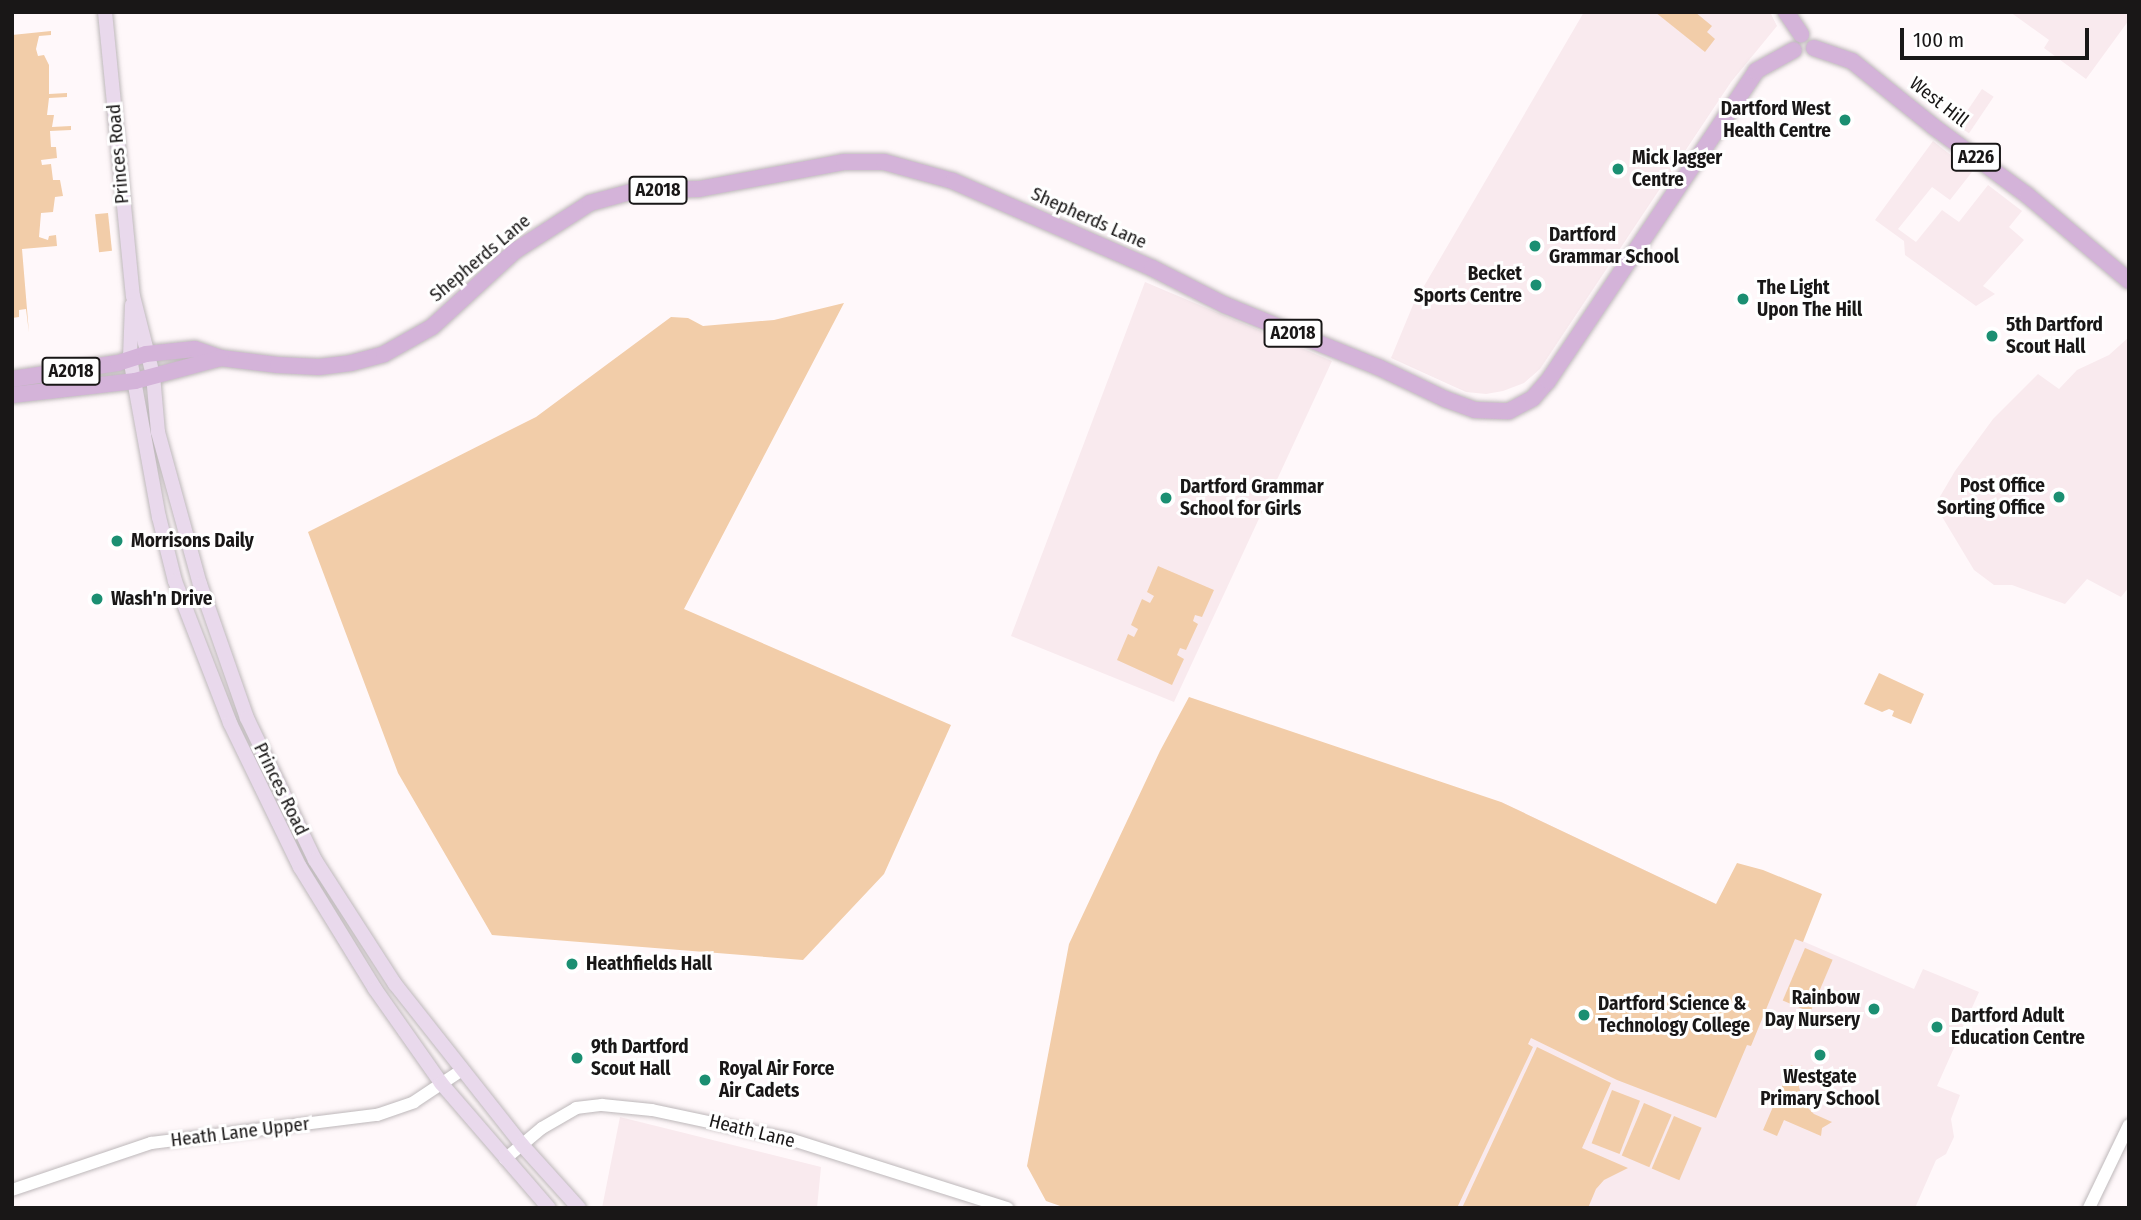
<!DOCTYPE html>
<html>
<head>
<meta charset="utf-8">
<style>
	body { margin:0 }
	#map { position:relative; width:2141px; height:1220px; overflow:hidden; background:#fff8fa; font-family:"Fira Sans Condensed",sans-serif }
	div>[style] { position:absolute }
	.built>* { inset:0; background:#f9eaee; transform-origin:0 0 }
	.green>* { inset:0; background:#f2cda9; transform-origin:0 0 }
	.roads { filter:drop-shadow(0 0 2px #beb8ba) drop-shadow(0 0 2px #beb8ba) }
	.tertiary>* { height:12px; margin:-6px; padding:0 6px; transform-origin:6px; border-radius:6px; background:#fff }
	.secondary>* { height:14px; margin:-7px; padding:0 7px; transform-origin:7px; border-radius:7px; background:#e9d9ec }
	.primary>* { height:16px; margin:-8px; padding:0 8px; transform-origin:8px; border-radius:8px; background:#d4b3d9 }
	.dots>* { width:19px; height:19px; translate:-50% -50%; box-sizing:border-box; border:4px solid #fff; border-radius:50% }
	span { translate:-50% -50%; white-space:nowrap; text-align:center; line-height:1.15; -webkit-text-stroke:6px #fff; paint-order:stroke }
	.shield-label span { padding:2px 5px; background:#fff; border:2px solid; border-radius:5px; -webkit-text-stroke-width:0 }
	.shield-label { font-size:18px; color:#191717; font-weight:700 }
	.street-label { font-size:19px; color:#191717 }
	.poi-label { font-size:19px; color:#191717; font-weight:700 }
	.right { translate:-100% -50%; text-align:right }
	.left { translate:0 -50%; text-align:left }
	.frame { position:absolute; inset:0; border:14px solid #191717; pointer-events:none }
	.scale { position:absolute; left:1900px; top:28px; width:189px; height:32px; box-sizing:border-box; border:4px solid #191717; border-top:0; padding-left:9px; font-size:21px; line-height:24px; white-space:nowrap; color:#191717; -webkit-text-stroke:5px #fff; paint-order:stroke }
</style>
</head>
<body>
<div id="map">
	<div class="built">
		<div style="clip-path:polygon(1584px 12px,1770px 12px,1777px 26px,1731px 82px,1540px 369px,1524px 383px,1503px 391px,1486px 394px,1466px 392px,1391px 358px,1413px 305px)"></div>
		<div style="clip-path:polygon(2010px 12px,2129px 12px,2129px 20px,2086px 79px,2044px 48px,2049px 40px)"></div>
		<div style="left:1982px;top:89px;width:14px;height:44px;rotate:34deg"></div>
		<div style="clip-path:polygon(1933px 141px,1972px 172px,1950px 200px,1932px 187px,1898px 229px,1916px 242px,1942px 210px,1959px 222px,1988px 185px,2022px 211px,2009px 227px,2024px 240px,1983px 286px,1995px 294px,1976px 306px,1905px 255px,1904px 241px,1875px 220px)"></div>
		<div style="clip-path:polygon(1145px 282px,1332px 361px,1174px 702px,1011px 636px)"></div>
		<div style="clip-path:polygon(2129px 337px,2129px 587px,2121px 597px,2087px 579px,2065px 604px,2012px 585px,1994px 585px,1974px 570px,1935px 505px,1955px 471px,1993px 419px,2038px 374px,2059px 389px,2077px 370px,2109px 355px)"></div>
		<div style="clip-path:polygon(1501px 802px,1716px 904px,1914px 989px,1923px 969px,1979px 992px,1937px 1086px,1960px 1095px,1951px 1119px,1954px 1137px,1946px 1154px,1936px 1160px,1915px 1208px,1313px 1208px)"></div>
		<div style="clip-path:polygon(620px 1117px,821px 1167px,817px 1208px,602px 1208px)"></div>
	</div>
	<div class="green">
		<div style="clip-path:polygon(1655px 12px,1695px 12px,1712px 26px,1707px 32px,1715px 39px,1705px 52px)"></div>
		<div style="clip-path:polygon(51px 31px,51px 35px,39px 36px,36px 49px,38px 56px,44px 55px,49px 65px,49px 94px,67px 93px,67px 97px,49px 98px,47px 115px,54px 115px,52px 127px,71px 126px,71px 130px,50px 131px,51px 147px,56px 147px,57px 158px,41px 160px,42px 165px,51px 164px,53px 180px,60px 180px,63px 196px,55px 197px,53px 212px,41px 213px,39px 237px,48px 240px,49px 236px,56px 235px,57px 246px,22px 249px,29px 333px,26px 309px,19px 310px,19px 317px,12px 318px,12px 35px)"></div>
		<div style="left:108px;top:213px;width:38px;height:13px;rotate:84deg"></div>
		<div style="clip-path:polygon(844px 303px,684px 609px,951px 725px,884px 874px,803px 960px,492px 935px,398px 773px,308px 532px,536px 417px,671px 317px,688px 318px,703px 326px,774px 320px)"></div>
		<div style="clip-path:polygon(1158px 566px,1214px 590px,1202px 617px,1195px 615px,1193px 621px,1198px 624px,1186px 650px,1180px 648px,1177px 655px,1184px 659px,1172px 685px,1117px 660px,1128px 634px,1134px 637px,1138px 629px,1131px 625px,1142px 599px,1150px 603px,1154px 596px,1147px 592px)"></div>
		<div style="clip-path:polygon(1879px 673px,1924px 694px,1911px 724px,1892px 716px,1894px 711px,1889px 709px,1882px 712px,1864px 704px)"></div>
		<div style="clip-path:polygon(1189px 697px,1501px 802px,1716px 904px,1737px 863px,1763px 870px,1822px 894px,1803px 942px,1795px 939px,1751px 1046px,1747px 1045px,1716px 1118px,1617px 1080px,1531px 1038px,1528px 1044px,1533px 1047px,1457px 1208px,1066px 1208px,1046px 1201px,1027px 1166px,1069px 944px,1160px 751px)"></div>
		<div style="left:1805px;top:948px;width:30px;height:57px;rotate:23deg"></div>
		<div style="clip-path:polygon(1537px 1047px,1611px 1083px,1582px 1148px,1628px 1168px,1604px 1180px,1596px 1189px,1588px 1208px,1462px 1208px)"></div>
		<div style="clip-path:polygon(1791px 1065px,1801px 1069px,1799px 1087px,1805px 1105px,1814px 1114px,1832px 1122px,1822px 1128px,1821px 1136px,1784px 1120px,1777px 1136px,1763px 1130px)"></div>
		<div style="left:1612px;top:1090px;width:30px;height:57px;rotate:21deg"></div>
		<div style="left:1644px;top:1103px;width:30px;height:57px;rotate:23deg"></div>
		<div style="left:1674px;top:1116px;width:30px;height:57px;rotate:23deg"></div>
	</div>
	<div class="roads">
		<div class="tertiary">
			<div style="left:505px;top:1159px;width:48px;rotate:-40deg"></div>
			<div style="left:542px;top:1128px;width:39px;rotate:-30deg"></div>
			<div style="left:576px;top:1108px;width:26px;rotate:-7deg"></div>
			<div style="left:602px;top:1105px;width:50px;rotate:5.7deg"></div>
			<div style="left:652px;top:1110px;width:144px;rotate:12deg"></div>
			<div style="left:793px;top:1140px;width:225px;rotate:17.6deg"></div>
			<div style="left:12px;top:1190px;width:147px;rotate:-18.7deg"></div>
			<div style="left:151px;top:1143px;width:228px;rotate:-7.1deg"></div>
			<div style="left:377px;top:1115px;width:39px;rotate:-19deg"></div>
			<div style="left:414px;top:1102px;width:58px;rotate:-33.7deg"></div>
			<div style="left:2089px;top:1208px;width:92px;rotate:-64.3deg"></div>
		</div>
		<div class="secondary">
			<div style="left:105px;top:12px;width:285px;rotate:84.4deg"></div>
			<div style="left:133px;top:296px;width:81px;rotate:75.8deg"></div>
			<div style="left:153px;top:375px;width:57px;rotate:85deg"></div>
			<div style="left:158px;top:432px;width:158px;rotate:74.6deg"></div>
			<div style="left:200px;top:584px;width:142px;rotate:70.7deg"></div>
			<div style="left:247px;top:718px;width:157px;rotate:64.4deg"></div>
			<div style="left:315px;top:860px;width:148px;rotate:57.2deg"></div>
			<div style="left:395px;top:984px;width:205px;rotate:51.7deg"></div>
			<div style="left:522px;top:1145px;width:85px;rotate:47.9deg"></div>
			<div style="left:132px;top:305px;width:53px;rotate:92.2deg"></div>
			<div style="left:130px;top:358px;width:162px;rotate:79.7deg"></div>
			<div style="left:159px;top:517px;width:66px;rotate:76deg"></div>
			<div style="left:175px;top:581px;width:152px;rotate:68.8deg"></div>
			<div style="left:230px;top:723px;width:160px;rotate:64.1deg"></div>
			<div style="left:300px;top:867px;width:143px;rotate:58.4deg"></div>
			<div style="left:375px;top:989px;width:115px;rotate:54.9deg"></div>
			<div style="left:441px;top:1083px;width:165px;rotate:49.2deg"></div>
		</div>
		<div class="primary">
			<div style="left:1786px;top:12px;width:27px;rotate:56deg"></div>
			<div style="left:1814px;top:48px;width:40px;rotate:18.9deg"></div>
			<div style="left:1852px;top:61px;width:105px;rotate:38.8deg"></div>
			<div style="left:1934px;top:127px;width:115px;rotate:36.2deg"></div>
			<div style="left:2027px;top:195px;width:133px;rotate:40.1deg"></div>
			<div style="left:12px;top:379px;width:107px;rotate:-8.6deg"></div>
			<div style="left:118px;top:363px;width:29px;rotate:-18deg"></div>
			<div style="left:146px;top:354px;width:49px;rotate:-5.8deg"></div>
			<div style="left:195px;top:349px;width:28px;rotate:19deg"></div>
			<div style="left:221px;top:358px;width:57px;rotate:7deg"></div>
			<div style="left:278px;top:365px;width:41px;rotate:2.8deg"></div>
			<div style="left:319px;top:367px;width:32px;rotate:-7deg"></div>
			<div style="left:351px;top:363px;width:34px;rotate:-15deg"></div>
			<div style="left:384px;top:354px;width:55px;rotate:-29.4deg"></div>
			<div style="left:432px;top:327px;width:113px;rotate:-42.5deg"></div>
			<div style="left:515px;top:251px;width:89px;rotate:-32.6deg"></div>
			<div style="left:590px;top:203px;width:50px;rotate:-15.2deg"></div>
			<div style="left:638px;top:190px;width:61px;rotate:-0.9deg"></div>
			<div style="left:699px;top:189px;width:147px;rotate:-10.5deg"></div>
			<div style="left:844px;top:162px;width:40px"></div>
			<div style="left:884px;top:162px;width:72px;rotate:15.4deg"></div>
			<div style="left:953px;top:181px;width:217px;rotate:23.6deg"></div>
			<div style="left:1152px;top:268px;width:82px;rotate:26.9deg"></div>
			<div style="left:1225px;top:305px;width:165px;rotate:22.1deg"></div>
			<div style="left:1378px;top:367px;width:74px;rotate:25.5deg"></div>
			<div style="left:1445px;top:399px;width:32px;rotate:20deg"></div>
			<div style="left:1475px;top:410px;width:34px;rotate:2deg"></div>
			<div style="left:1509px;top:411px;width:27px;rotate:-28deg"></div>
			<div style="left:1533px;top:398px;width:23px;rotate:-49deg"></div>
			<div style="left:1548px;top:381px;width:373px;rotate:-56.1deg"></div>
			<div style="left:1756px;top:71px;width:43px;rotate:-28.9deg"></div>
			<div style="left:12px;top:395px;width:124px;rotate:-6.5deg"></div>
			<div style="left:135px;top:381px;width:89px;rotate:-15deg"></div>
		</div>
	</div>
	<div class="dots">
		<div style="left:1845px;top:120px;background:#1b8f72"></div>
		<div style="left:1618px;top:169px;background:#1b8f72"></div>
		<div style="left:1535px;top:246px;background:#1b8f72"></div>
		<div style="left:1536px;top:285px;background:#1b8f72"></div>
		<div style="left:1743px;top:299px;background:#1b8f72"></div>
		<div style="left:1992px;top:336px;background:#1b8f72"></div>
		<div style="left:2059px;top:497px;background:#1b8f72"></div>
		<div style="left:1166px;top:498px;background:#1b8f72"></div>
		<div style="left:117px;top:541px;background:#1b8f72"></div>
		<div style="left:97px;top:599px;background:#1b8f72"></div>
		<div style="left:572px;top:964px;background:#1b8f72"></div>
		<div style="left:1874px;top:1009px;background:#1b8f72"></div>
		<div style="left:1584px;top:1015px;background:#1b8f72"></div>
		<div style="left:1937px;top:1027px;background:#1b8f72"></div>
		<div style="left:1820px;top:1055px;background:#1b8f72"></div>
		<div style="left:577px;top:1058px;background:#1b8f72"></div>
		<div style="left:705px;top:1080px;background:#1b8f72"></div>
	</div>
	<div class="shield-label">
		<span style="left:1976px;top:157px">A226</span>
		<span style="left:658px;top:190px">A2018</span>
		<span style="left:1293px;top:333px">A2018</span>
		<span style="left:71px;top:371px">A2018</span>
	</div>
	<div class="street-label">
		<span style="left:1939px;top:102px;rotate:38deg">West Hill</span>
		<span style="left:118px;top:154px;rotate:-95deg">Princes Road</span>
		<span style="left:1089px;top:218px;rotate:24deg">Shepherds Lane</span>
		<span style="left:480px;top:258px;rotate:-40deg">Shepherds Lane</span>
		<span style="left:281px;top:789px;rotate:64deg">Princes Road</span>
		<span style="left:752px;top:1131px;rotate:14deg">Heath Lane</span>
		<span style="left:240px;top:1132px;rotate:-7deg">Heath Lane Upper</span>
	</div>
	<div class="poi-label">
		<span class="right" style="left:1831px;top:120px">Dartford West<br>Health Centre</span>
		<span class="left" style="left:1632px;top:169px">Mick Jagger<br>Centre</span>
		<span class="left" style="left:1549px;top:246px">Dartford<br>Grammar School</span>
		<span class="right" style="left:1522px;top:285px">Becket<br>Sports Centre</span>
		<span class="left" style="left:1757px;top:299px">The Light<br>Upon The Hill</span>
		<span class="left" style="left:2006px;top:336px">5th Dartford<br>Scout Hall</span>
		<span class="right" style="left:2045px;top:497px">Post Office<br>Sorting Office</span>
		<span class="left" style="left:1180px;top:498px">Dartford Grammar<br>School for Girls</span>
		<span class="left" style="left:131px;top:541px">Morrisons Daily</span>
		<span class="left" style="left:111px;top:599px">Wash'n Drive</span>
		<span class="left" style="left:586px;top:964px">Heathfields Hall</span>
		<span class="right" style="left:1860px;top:1009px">Rainbow<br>Day Nursery</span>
		<span class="left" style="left:1598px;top:1015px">Dartford Science &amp;<br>Technology College</span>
		<span class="left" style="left:1951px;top:1027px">Dartford Adult<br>Education Centre</span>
		<span class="left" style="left:591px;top:1058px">9th Dartford<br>Scout Hall</span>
		<span class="left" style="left:719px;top:1080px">Royal Air Force<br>Air Cadets</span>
		<span style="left:1820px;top:1088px">Westgate<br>Primary School</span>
	</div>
	<div class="frame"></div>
	<div class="scale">100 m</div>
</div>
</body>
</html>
